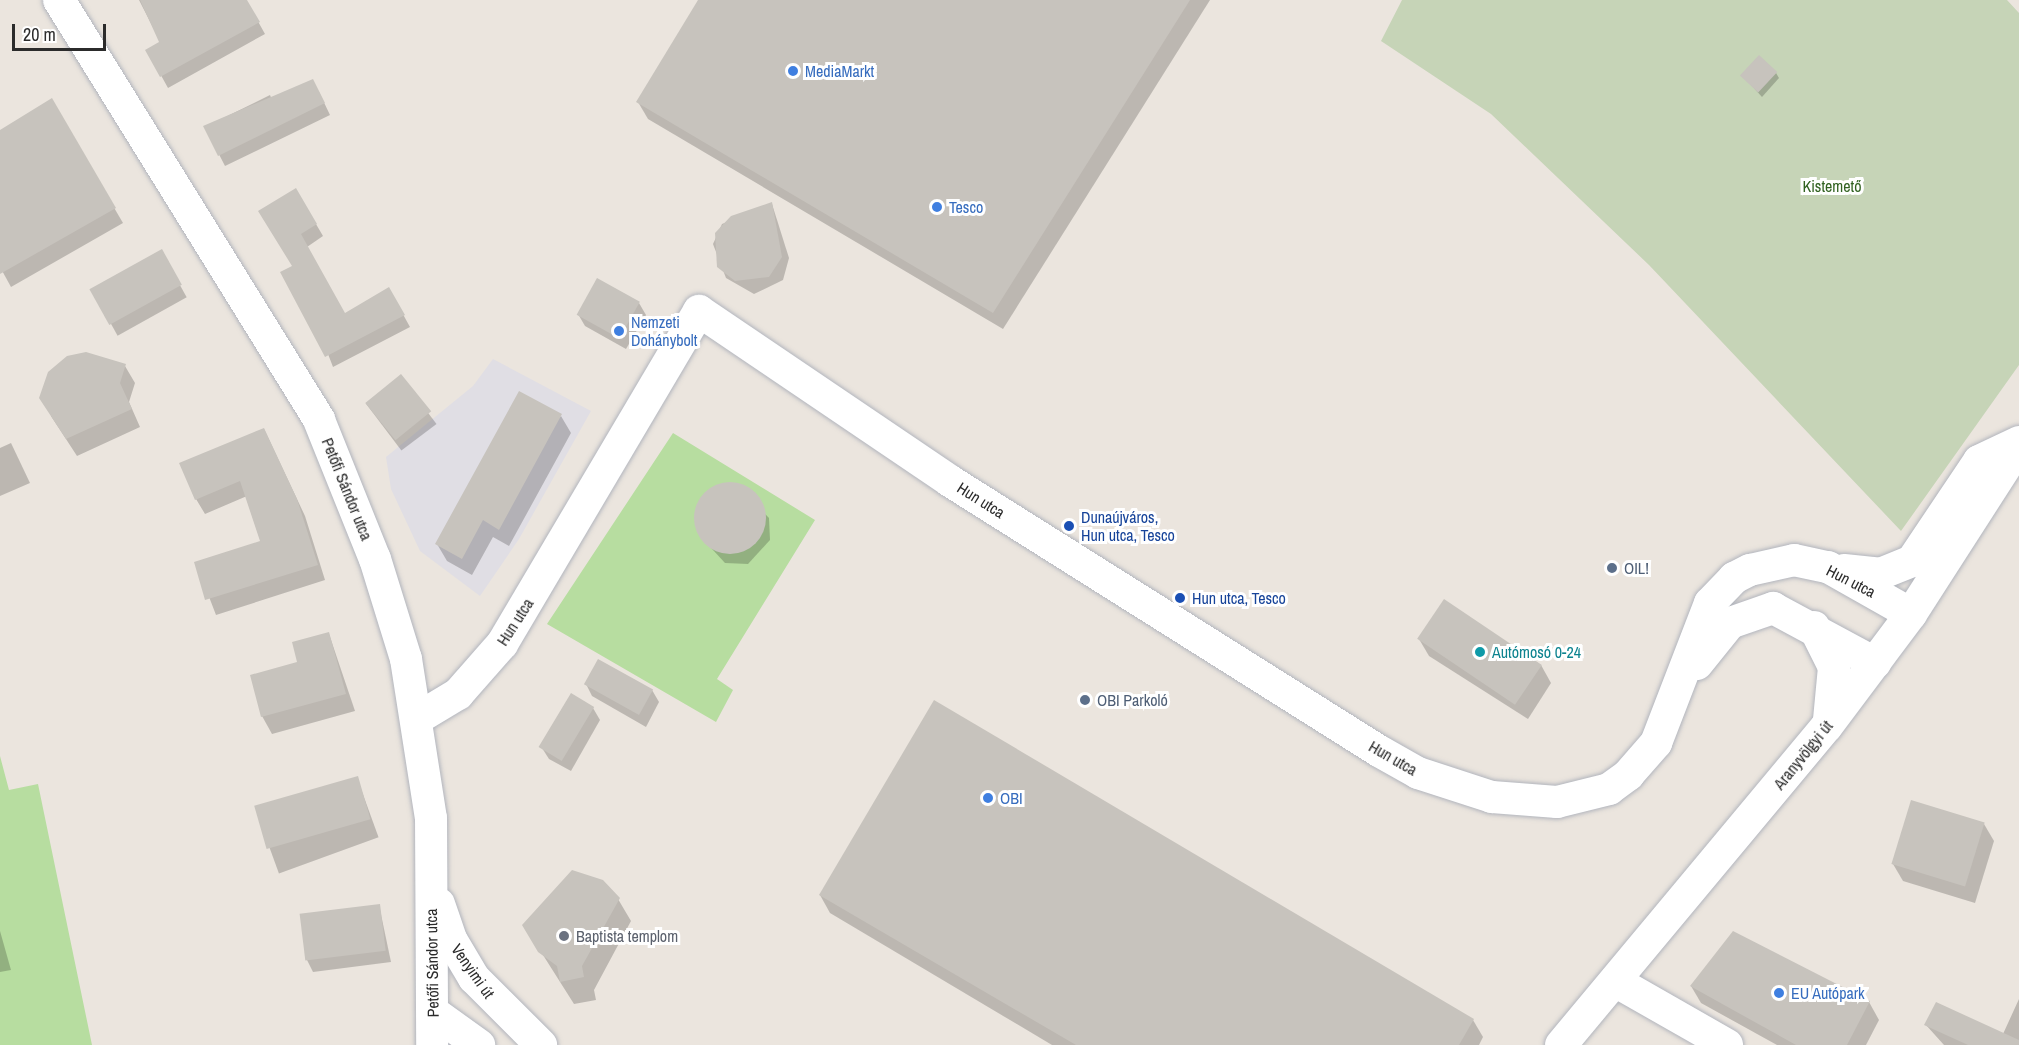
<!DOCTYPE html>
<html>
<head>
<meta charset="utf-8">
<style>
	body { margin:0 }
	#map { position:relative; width:2019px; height:1045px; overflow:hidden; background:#ebe5de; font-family:"Archivo Narrow",sans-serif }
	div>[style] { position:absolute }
	.industrial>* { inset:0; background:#e0dee4 }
	.green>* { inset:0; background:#b7dda0 }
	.cemetery>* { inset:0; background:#c6d4b7 }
	.shadow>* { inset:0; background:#0003; transform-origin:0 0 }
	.building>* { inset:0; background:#c7c3bd; transform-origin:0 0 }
	.round { border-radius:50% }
	.roads { filter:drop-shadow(0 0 2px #b2b5bd) drop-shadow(0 0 2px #b2b5bd) }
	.minor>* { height:32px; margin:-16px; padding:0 16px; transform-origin:16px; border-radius:16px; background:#fff }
	.dots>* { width:16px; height:16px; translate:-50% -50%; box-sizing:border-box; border:3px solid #fff; border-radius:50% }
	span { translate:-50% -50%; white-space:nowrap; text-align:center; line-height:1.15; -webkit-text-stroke:6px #fff; paint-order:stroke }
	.shop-label { font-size:16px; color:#366cbe }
	.left { translate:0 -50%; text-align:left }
	.park-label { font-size:16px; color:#316221 }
	.street-label { font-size:16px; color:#2b2b2b }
	.transit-label { font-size:16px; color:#164399 }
	.service-label { font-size:16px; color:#4e5e75 }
	.culture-label { font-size:16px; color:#0d838f }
	.worship-label { font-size:16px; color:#5b616d }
	.scale { position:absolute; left:12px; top:24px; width:94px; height:27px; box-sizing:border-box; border:3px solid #2b2b2b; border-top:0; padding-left:8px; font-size:18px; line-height:21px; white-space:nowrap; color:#2b2b2b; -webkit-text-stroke:4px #fff; paint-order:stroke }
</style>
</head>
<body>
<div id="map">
	<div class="industrial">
		<div style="clip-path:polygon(493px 359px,591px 411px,519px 539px,480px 596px,420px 551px,391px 489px,386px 457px,473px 386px)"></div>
	</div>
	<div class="green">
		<div style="clip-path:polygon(673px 433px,815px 520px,717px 679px,733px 690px,716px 722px,547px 624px)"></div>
		<div style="clip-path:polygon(0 756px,9px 790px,38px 784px,92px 1045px,0 1045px)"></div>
	</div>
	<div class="cemetery">
		<div style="clip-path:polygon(1402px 0,2007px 0,2019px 13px,2019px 365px,1901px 531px,1649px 265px,1491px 114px,1381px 41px)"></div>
	</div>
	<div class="shadow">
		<div style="clip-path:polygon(139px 0,246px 0,265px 34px,168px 88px,147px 50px,161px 43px)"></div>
		<div style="clip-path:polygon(700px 0,1210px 0,1003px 329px,648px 119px,638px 102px)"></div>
		<div style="clip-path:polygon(1776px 73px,1779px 78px,1762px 97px,1742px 75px)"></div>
		<div style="clip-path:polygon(319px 92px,330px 115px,225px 166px,205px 127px,270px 95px,272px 100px)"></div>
		<div style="clip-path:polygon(51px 100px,123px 223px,11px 287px,0 267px,0 132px)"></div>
		<div style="clip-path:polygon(296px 190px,323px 236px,307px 247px,344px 315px,389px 289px,410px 327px,333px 367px,294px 266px)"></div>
		<div style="clip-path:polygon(772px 204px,789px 258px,783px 280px,754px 294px,726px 278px,713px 244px,722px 224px)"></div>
		<div style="left:161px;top:251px;width:53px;height:79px;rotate:61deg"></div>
		<div style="clip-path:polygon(639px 303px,646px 315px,626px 349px,585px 326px,578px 314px)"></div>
		<div style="clip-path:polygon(125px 366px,135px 383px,129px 402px,140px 427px,77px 456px,51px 416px)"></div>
		<div style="left:401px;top:377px;width:59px;height:44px;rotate:53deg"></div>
		<div style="clip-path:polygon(561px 416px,571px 433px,509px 546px,493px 537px,472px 575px,447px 561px,437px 544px)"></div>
		<div style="clip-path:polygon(264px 429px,305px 516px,325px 580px,216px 615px,196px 563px,262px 542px,247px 496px,205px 514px,196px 499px)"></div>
		<div style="clip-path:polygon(11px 443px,30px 483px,0 496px,0 448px)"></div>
		<div style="clip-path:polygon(736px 484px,769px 518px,770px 540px,748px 564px,725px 563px,701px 537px,699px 504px,714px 487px)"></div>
		<div style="clip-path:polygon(1444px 602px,1541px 665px,1551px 683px,1528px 719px,1429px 656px,1419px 639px)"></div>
		<div style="clip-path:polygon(329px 634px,355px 711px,272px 734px,262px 716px,299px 663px)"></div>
		<div style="clip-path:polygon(586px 684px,652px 690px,659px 702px,646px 727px,592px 696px)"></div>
		<div style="clip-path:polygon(572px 695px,593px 708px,600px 720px,571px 771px,549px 759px,542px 748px)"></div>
		<div style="left:357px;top:778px;width:63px;height:106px;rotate:70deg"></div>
		<div style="clip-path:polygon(1984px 824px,1994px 841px,1975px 903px,1903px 881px,1893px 864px)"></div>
		<div style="clip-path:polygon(820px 895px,1473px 1020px,1483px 1037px,1479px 1045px,1052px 1045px,830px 913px)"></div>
		<div style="clip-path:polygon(618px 899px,631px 921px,594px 990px,596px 1000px,574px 1004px,524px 925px)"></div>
		<div style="clip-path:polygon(379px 905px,391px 962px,313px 972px,307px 960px)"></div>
		<div style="clip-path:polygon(0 931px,11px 970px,0 972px)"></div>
		<div style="clip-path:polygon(1691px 986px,1869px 1002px,1879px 1020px,1866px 1045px,1777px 1045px,1701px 1003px)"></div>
		<div style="clip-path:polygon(2019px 999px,2019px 1045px,1944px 1045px,1926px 1025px,2003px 1034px)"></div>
	</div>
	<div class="building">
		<div style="clip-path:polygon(140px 0,247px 0,260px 22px,160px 77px,145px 50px,159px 42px)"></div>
		<div style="clip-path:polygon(698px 0,1190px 0,993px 313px,636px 102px)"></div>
		<div style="left:1759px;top:55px;width:25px;height:28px;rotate:43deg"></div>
		<div style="clip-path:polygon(313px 79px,325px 103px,218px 156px,203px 126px)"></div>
		<div style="clip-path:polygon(52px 98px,116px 208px,0 274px,0 130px)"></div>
		<div style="clip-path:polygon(296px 188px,317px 224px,301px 234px,345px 313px,389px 287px,405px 315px,325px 357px,280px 272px,292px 266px,258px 211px)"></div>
		<div style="clip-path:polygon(772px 202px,782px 257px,769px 277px,735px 281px,717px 267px,715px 233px,731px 216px)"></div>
		<div style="left:162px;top:249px;width:41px;height:83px;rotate:61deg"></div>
		<div style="left:597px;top:278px;width:49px;height:42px;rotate:29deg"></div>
		<div style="clip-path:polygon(86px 352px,126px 364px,120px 383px,132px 409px,66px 439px,39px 398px,48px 372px,67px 356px)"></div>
		<div style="left:401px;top:374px;width:48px;height:46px;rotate:51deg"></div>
		<div style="clip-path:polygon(519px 391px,562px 414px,499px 530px,483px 520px,462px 559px,435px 544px)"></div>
		<div style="clip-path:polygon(264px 428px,297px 499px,318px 565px,205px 600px,194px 562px,260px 541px,240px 481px,195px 500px,179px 463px)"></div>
		<div class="round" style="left:694px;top:482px;width:72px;height:72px"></div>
		<div style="left:1444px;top:599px;width:118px;height:48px;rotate:34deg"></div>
		<div style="clip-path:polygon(329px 632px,346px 694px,261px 717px,250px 675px,297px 662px,292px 642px)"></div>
		<div style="left:598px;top:659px;width:63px;height:29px;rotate:29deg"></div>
		<div style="left:571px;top:693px;width:27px;height:63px;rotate:31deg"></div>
		<div style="clip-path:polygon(934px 700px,1474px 1019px,1459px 1045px,1076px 1045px,819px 895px)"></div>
		<div style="left:358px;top:776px;width:45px;height:108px;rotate:74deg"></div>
		<div style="left:1911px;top:800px;width:77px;height:67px;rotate:17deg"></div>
		<div style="clip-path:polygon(572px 870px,603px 880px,620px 898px,582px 966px,584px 977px,560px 982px,557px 966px,538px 952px,522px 925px)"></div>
		<div style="left:380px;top:904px;width:47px;height:81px;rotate:83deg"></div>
		<div style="clip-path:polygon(1733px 931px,1870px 1001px,1847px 1045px,1796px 1045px,1690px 986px)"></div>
		<div style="clip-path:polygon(1936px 1002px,2019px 1040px,2019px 1045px,1968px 1045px,1924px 1025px)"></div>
	</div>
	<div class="roads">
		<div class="minor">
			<div style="left:59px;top:0;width:494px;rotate:58.2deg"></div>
			<div style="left:319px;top:420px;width:150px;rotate:68.1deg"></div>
			<div style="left:375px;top:559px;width:105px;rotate:72.8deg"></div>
			<div style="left:406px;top:659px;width:161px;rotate:81.1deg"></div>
			<div style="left:431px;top:818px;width:227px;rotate:89.7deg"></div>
			<div style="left:1844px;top:570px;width:36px;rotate:6deg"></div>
			<div style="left:1880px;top:574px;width:35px;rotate:-22deg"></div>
			<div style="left:1912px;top:561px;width:120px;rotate:-56.2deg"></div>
			<div style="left:1979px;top:461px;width:44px;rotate:-25.4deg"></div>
			<div style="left:1814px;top:627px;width:45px;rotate:63.4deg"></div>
			<div style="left:1834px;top:667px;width:53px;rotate:95.4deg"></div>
			<div style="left:1697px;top:664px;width:53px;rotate:-51.2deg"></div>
			<div style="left:1730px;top:623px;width:46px;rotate:-19.2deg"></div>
			<div style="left:1773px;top:608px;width:116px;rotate:28.3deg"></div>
			<div style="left:418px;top:718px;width:47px;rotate:-31deg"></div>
			<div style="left:458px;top:694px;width:67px;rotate:-48.7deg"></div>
			<div style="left:502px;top:644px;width:387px;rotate:-59.4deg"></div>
			<div style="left:699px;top:311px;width:303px;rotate:34.1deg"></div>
			<div style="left:950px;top:481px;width:507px;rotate:32.19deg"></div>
			<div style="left:1379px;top:751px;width:45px;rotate:29.4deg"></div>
			<div style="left:1418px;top:773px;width:78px;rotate:18deg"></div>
			<div style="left:1492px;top:797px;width:65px;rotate:4.4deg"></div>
			<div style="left:1557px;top:802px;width:54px;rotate:-14deg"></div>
			<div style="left:1609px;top:789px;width:24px;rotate:-36deg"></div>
			<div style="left:1628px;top:775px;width:43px;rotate:-48.8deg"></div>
			<div style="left:1656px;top:743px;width:150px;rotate:-68.9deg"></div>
			<div style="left:1710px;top:603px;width:35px;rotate:-46deg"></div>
			<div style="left:1734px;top:578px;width:18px;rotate:-27deg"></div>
			<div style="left:1750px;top:570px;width:45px;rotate:-12.8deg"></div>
			<div style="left:1794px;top:560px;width:35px;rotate:12deg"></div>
			<div style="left:1828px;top:567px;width:95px;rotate:29.5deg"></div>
			<div style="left:439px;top:904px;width:39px;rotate:71deg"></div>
			<div style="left:452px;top:941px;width:43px;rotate:59.3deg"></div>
			<div style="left:474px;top:978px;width:95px;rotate:45deg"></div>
			<div style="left:1615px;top:981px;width:129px;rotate:29.7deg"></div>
			<div style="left:433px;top:1012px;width:57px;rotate:35.7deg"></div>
			<div style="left:1561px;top:1045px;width:415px;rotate:-50.2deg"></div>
			<div style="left:1827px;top:726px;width:140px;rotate:-53.1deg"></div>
			<div style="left:1911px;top:614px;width:200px;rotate:-57.3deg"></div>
		</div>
	</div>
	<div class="dots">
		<div style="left:793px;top:71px;background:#3f7fe0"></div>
		<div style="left:937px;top:207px;background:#3f7fe0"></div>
		<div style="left:619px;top:331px;background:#3f7fe0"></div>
		<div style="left:1069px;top:526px;background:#1a4fb4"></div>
		<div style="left:1612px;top:568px;background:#5c6f8a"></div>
		<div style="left:1180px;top:598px;background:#1a4fb4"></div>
		<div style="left:1480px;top:652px;background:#0f9aa8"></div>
		<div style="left:1085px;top:700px;background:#5c6f8a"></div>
		<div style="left:988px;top:798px;background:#3f7fe0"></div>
		<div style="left:564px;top:936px;background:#6b7280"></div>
		<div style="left:1779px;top:993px;background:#3f7fe0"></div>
	</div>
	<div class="shop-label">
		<span class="left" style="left:805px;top:71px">MediaMarkt</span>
		<span class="left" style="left:949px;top:207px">Tesco</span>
		<span class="left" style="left:631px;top:331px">Nemzeti<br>Dohánybolt</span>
		<span class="left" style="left:1000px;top:798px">OBI</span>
		<span class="left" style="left:1791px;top:993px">EU Autópark</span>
	</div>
	<div class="park-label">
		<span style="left:1832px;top:186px">Kistemető</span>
	</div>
	<div class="street-label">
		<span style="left:347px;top:489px;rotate:68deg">Petőfi Sándor utca</span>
		<span style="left:981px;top:500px;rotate:32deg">Hun utca</span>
		<span style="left:1851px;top:581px;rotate:27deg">Hun utca</span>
		<span style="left:515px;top:622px;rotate:-57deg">Hun utca</span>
		<span style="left:1803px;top:755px;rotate:-51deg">Aranyvölgyi út</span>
		<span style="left:1393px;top:758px;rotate:30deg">Hun utca</span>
		<span style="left:432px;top:963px;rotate:-91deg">Petőfi Sándor utca</span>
		<span style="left:473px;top:971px;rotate:55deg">Venyimi út</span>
	</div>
	<div class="transit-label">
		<span class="left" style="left:1081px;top:526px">Dunaújváros,<br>Hun utca, Tesco</span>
		<span class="left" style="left:1192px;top:598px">Hun utca, Tesco</span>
	</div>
	<div class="service-label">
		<span class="left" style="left:1624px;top:568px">OIL!</span>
		<span class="left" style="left:1097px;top:700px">OBI Parkoló</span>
	</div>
	<div class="culture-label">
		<span class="left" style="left:1492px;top:652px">Autómosó 0-24</span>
	</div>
	<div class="worship-label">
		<span class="left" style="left:576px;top:936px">Baptista templom</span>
	</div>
	<div class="scale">20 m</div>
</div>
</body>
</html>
